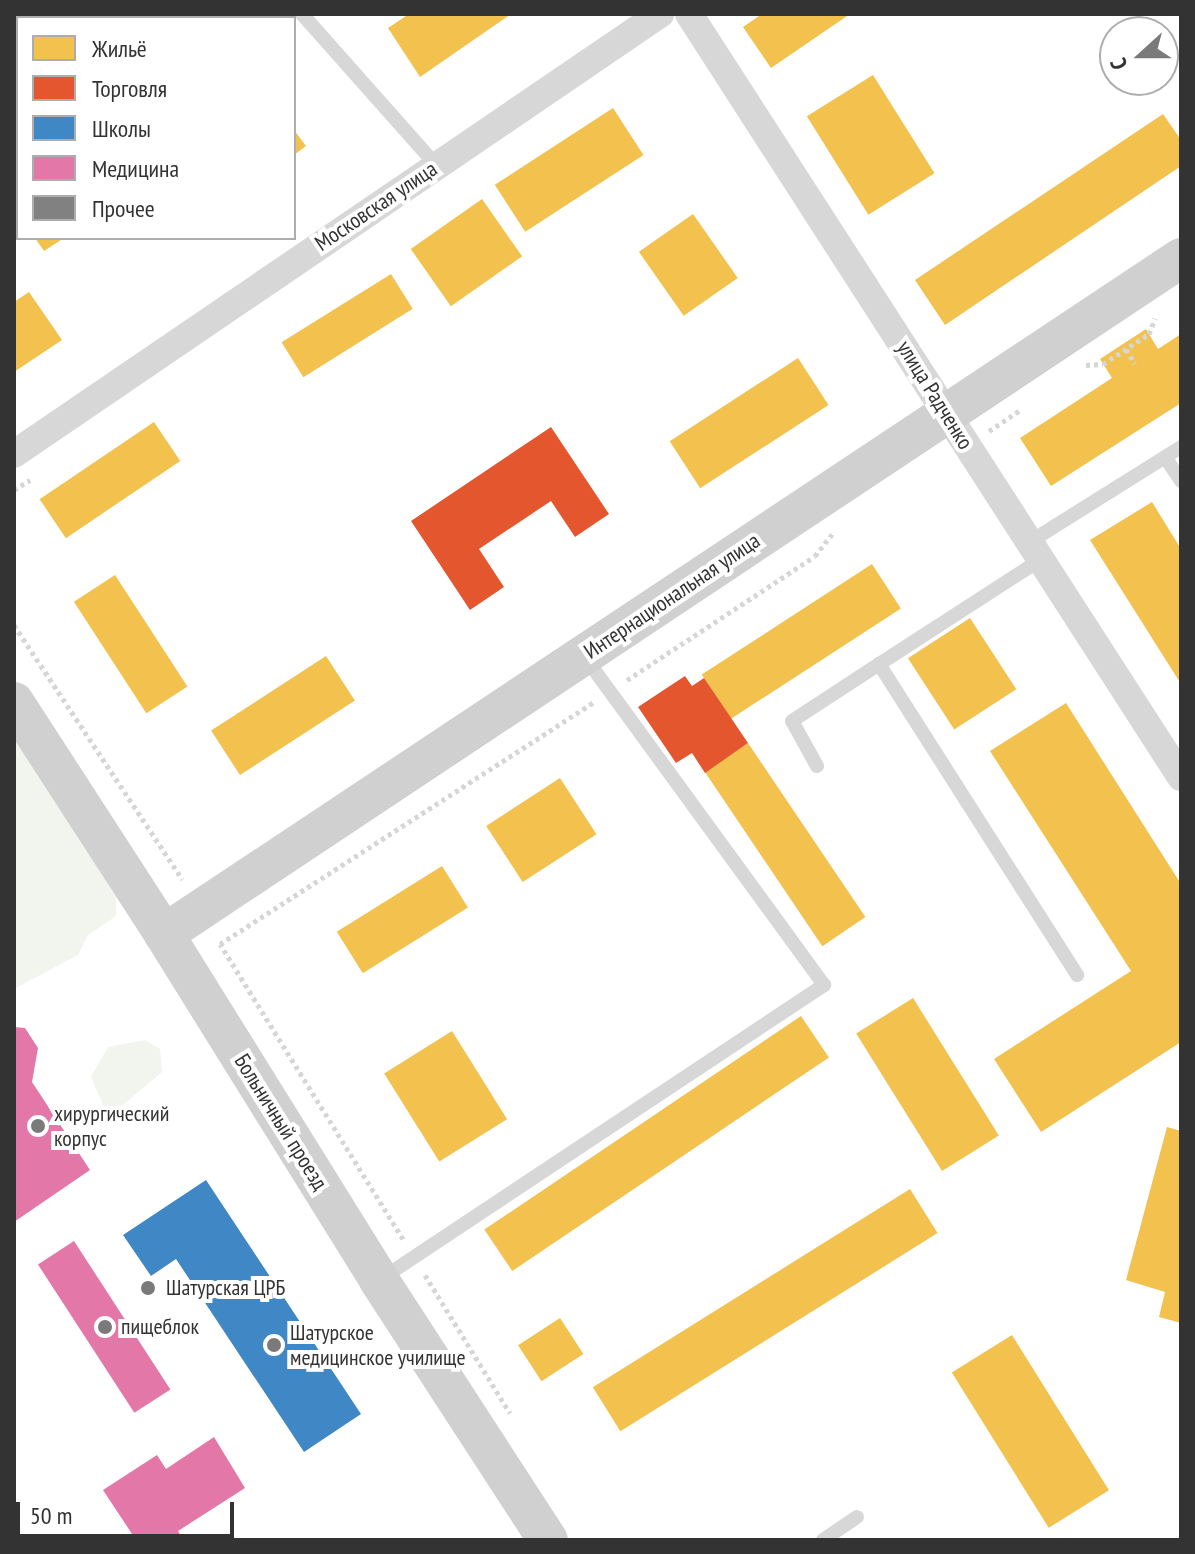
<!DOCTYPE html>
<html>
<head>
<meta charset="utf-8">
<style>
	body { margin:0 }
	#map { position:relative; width:1195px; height:1554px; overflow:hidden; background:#fff; font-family:"PT Sans Narrow",sans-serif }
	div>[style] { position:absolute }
	.green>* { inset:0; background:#f1f5ed; transform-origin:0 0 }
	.homes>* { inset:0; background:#f2c14e; transform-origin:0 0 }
	.shops>* { inset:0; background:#e4572e }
	.schools>* { inset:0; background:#3f88c5 }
	.health>* { inset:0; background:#e377a8; transform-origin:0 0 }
	.building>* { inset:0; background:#818181; transform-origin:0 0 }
	.path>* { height:5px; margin-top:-2.5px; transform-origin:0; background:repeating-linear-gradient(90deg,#d6d6d6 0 4px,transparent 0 8px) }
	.lane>* { height:14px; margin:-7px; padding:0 7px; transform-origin:7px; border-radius:7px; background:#d7d7d7 }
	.street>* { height:28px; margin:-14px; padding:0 14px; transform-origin:14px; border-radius:14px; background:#d7d7d7 }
	.secondary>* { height:40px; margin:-20px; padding:0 20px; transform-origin:20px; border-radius:20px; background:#d0d0d0 }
	.dots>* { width:22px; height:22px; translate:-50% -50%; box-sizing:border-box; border:4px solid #fff; border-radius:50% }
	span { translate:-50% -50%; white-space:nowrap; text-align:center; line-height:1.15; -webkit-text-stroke:8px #fff; paint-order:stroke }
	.street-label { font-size:22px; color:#333 }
	.poi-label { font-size:22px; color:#333 }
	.left { translate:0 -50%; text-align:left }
	.frame { position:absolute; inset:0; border:16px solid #333; pointer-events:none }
	.legend { position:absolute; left:16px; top:16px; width:280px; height:224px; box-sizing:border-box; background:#fff; border:2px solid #adadad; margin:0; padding:10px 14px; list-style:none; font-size:24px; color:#333 }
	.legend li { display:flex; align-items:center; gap:16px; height:40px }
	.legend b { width:40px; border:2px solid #adadad }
	.north { position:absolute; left:1099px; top:16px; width:80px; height:80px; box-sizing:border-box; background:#fff; border:2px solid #adadad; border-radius:50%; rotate:249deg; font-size:22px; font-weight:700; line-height:32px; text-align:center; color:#333 }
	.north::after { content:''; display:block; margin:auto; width:28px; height:36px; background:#7a7a7a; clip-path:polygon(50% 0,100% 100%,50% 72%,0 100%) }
	.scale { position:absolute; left:16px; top:1502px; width:218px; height:36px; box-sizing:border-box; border:4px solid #333; border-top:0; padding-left:10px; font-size:24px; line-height:28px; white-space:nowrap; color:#333; -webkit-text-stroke:6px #fff; paint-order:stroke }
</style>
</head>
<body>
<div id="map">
	<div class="green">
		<div style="left:14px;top:15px;width:9px;height:108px;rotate:63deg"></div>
		<div style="clip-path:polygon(14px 735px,116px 897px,116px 916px,88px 935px,78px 955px,14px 989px)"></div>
		<div style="clip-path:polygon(145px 1040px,160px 1049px,162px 1072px,123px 1105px,105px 1109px,91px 1077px,108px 1047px)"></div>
	</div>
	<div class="homes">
		<div style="clip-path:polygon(409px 14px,511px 14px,420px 77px,388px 28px)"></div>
		<div style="clip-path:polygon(762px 14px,850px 14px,771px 68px,743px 27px)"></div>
		<div style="left:873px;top:75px;width:116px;height:78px;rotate:58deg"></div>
		<div style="left:613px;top:108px;width:56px;height:141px;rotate:57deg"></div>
		<div style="clip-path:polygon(1163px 114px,1181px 140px,1181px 166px,945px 325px,915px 280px)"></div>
		<div style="clip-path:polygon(294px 130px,306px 146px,294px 155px)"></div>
		<div style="left:482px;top:199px;width:70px;height:87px;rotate:55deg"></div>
		<div style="left:693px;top:214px;width:78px;height:66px;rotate:55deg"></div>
		<div style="clip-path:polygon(35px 238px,64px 238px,44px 251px)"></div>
		<div style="left:391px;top:274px;width:41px;height:129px;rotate:58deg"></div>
		<div style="clip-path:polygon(29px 292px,62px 340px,14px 372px,14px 302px)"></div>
		<div style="clip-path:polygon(1146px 329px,1158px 349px,1181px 334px,1181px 403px,1051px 486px,1020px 438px,1112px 378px,1100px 359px)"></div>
		<div style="left:798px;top:358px;width:56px;height:153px;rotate:57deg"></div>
		<div style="left:154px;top:422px;width:47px;height:138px;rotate:56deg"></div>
		<div style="clip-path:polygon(1152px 502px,1181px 549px,1181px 684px,1090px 540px)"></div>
		<div style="left:872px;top:564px;width:53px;height:203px;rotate:57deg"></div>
		<div style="left:115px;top:575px;width:133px;height:49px;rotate:57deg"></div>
		<div style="left:970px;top:618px;width:85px;height:74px;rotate:57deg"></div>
		<div style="left:326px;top:656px;width:53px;height:137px;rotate:57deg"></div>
		<div style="clip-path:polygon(1066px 703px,1181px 884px,1181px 1042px,1041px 1132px,994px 1059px,1131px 971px,990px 751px)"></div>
		<div style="left:748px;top:743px;width:210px;height:52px;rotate:56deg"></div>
		<div style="left:560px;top:778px;width:67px;height:88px;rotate:57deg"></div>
		<div style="left:442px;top:866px;width:49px;height:124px;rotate:58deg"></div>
		<div style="left:913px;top:998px;width:162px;height:67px;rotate:58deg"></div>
		<div style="left:801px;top:1016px;width:50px;height:382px;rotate:56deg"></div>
		<div style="left:452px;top:1031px;width:104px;height:80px;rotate:58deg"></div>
		<div style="clip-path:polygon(1167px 1127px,1181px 1131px,1181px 1323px,1159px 1317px,1165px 1292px,1126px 1280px)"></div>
		<div style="left:910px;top:1189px;width:52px;height:374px;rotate:58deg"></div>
		<div style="left:560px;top:1318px;width:43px;height:50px;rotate:57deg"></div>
		<div style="left:1012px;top:1335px;width:183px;height:71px;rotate:58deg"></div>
	</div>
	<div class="shops">
		<div style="clip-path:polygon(551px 427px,609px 514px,575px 537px,551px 501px,479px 549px,504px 587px,470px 610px,411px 521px)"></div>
		<div style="clip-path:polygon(685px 676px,692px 686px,704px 678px,748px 743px,705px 773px,692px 753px,676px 763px,638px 707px)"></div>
	</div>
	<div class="schools">
		<div style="clip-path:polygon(206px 1180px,361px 1414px,304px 1452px,176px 1259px,151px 1276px,123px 1235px)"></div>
	</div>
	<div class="health">
		<div style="clip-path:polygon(14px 1027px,25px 1028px,38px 1048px,32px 1082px,90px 1170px,14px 1222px)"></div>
		<div style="left:74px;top:1241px;width:177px;height:43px;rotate:57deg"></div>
		<div style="clip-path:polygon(214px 1437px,245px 1488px,178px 1531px,182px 1538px,188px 1535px,191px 1540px,136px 1540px,103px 1490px,157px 1455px,166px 1469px)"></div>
	</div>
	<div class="building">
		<div style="left:159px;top:14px;width:108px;height:7px"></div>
	</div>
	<div class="path">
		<div style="left:1126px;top:349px;width:17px;rotate:59deg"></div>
		<div style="left:1086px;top:365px;width:17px;rotate:-3deg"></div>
		<div style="left:1103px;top:364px;width:55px;rotate:-33.1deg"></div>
		<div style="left:1149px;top:334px;width:17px;rotate:-69deg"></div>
		<div style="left:989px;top:431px;width:37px;rotate:-34deg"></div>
		<div style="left:14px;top:490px;width:19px;rotate:-32deg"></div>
		<div style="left:14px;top:625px;width:305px;rotate:56.5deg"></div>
		<div style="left:627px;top:680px;width:225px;rotate:-33.4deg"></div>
		<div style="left:815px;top:556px;width:28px;rotate:-52deg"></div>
		<div style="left:403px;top:1239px;width:347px;rotate:-121.8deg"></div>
		<div style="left:220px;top:944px;width:447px;rotate:-32.9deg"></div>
		<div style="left:425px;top:1275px;width:162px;rotate:58.4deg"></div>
	</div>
	<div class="lane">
		<div style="left:302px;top:14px;width:202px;rotate:48.4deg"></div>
		<div style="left:1165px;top:457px;width:29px;rotate:56deg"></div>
		<div style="left:1028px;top:543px;width:181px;rotate:-32.1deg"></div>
		<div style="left:1040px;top:560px;width:192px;rotate:147.1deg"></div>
		<div style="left:879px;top:664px;width:369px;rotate:57.5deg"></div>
		<div style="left:817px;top:766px;width:51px;rotate:-119.1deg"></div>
		<div style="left:792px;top:721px;width:104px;rotate:-33.2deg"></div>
		<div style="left:381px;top:1279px;width:532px;rotate:-33.57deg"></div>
		<div style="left:824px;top:985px;width:407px;rotate:-126.1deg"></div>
		<div style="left:823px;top:1540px;width:41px;rotate:-34.1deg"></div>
	</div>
	<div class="street">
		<div style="left:689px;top:14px;width:908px;rotate:57.19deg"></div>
		<div style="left:14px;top:454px;width:782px;rotate:-34.26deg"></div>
	</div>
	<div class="secondary">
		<div style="left:14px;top:702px;width:276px;rotate:57.1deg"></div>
		<div style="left:164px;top:934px;width:407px;rotate:58.1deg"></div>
		<div style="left:379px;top:1280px;width:310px;rotate:57deg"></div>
		<div style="left:164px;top:934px;width:1221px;rotate:-33.61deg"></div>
	</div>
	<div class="dots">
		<div style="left:38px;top:1126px;background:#7a7a7a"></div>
		<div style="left:148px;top:1288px;background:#7a7a7a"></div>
		<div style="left:105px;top:1327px;background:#7a7a7a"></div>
		<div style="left:274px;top:1345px;background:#7a7a7a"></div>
	</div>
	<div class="street-label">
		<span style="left:376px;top:206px;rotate:-34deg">Московская улица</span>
		<span style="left:935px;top:395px;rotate:58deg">улица Радченко</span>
		<span style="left:672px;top:596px;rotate:-34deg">Интернациональная улица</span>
		<span style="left:281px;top:1122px;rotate:58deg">Больничный проезд</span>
	</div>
	<div class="poi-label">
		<span class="left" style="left:54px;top:1126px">хирургический<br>корпус</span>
		<span class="left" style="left:166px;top:1288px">Шатурская ЦРБ</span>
		<span class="left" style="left:121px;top:1327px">пищеблок</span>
		<span class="left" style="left:290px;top:1345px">Шатурское<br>медицинское училище</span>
	</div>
	<div class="frame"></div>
	<ul class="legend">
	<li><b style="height:22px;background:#f2c14e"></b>Жильё</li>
	<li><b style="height:22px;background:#e4572e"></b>Торговля</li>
	<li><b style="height:22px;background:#3f88c5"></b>Школы</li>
	<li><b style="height:22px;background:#e377a8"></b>Медицина</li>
	<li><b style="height:22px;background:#818181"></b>Прочее</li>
	</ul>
	<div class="north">С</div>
	<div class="scale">50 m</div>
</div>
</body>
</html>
